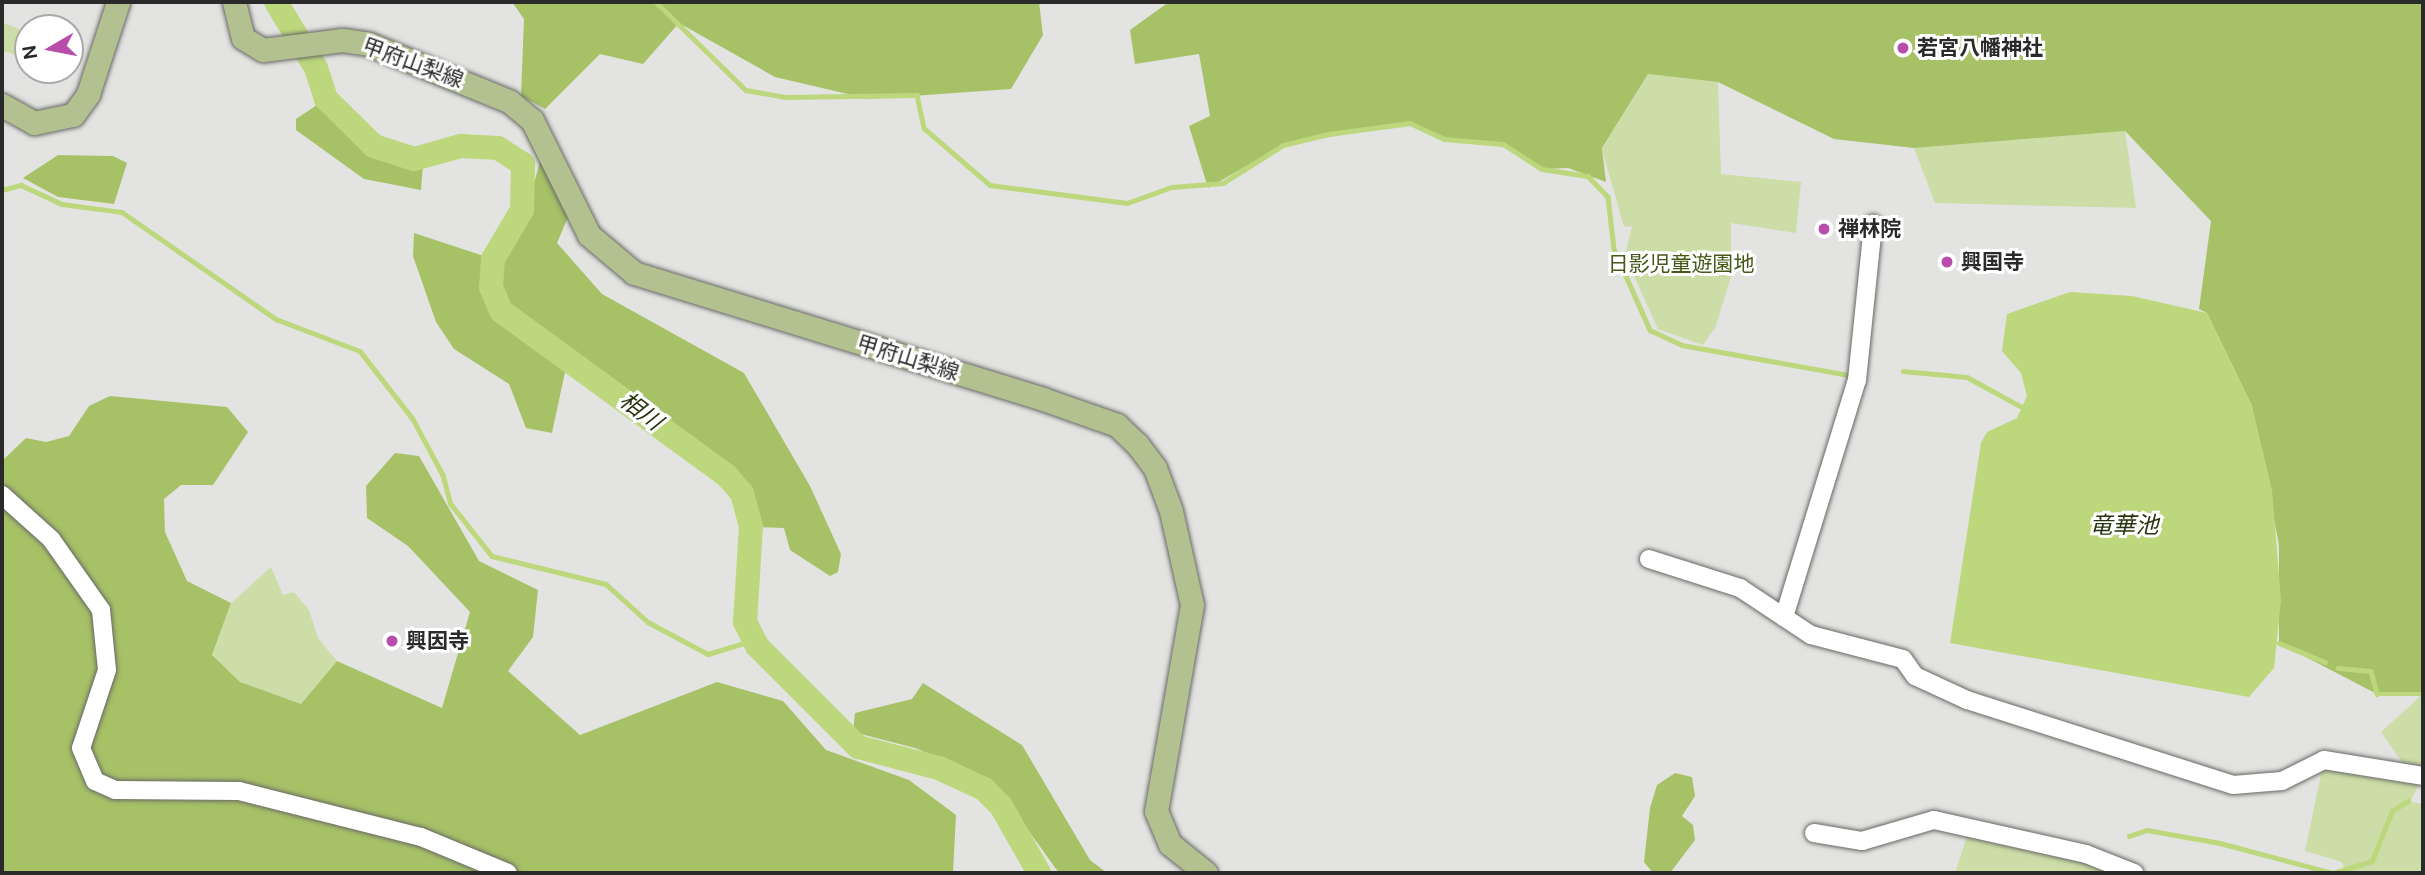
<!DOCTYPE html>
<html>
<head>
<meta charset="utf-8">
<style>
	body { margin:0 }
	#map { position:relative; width:2425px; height:875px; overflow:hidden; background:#e3e4e1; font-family:"DM Sans","Noto Sans JP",sans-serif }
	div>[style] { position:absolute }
	.green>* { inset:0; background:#ccdda7 }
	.forest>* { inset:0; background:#a7c167 }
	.water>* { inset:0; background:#bcd77c }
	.stream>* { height:4.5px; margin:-2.25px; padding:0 2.25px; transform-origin:2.25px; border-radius:2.25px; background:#bcd77c }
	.river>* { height:24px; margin:-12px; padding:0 12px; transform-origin:12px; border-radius:12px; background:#bcd77c }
	.roads { filter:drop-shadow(0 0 2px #686966) drop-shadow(0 0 2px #686966) }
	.minor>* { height:18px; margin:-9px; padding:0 9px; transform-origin:9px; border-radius:9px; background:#fff }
	.major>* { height:23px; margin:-11.5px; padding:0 11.5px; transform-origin:11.5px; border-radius:11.5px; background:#b3c191 }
	.dots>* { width:19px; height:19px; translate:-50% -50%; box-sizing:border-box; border:4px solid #fff; border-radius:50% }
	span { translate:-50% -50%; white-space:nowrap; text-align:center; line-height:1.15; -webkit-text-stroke:6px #fff; paint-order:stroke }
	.poi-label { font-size:21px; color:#292a29; font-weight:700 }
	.left { translate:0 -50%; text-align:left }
	.street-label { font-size:21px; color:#292a29 }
	.park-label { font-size:21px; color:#475717 }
	.water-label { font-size:23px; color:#29330d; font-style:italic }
	.frame { position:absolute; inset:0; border:4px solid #292a29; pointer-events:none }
	.north { position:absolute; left:14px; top:14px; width:70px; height:70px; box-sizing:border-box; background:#fff; border:2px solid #a9aaa9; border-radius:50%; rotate:260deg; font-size:19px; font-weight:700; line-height:28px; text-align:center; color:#292a29 }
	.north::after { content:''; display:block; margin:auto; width:24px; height:32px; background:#b94dac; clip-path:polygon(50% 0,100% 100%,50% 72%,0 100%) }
</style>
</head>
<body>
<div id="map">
	<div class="green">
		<div style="clip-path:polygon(2px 22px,28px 33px,28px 58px,2px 51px)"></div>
		<div style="clip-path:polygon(1648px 74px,1718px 82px,1721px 174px,1801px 182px,1796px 233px,1731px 223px,1731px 276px,1716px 326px,1703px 345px,1658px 329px,1625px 256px,1632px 226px,1624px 227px,1602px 149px)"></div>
		<div style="clip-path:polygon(2125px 131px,2136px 208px,1935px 203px,1914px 148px)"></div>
		<div style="clip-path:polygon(271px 567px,283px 595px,294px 592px,309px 610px,318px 638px,337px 661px,301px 704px,239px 682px,212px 655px,231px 603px)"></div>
		<div style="clip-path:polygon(2423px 694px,2423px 776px,2410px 802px,2423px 804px,2423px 873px,2345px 873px,2342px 862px,2305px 851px,2324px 760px,2409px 772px,2381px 732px)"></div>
		<div style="clip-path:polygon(1970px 827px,2134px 873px,1955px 873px)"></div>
	</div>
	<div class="forest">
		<div style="clip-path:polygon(512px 2px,1039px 2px,1043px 35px,1011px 89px,869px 99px,775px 77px,679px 23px,643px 64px,600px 54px,545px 109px,521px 96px,524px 19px)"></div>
		<div style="clip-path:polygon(1169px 2px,2423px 2px,2423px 694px,2377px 694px,2279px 643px,2279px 545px,2252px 406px,2207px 313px,2199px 309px,2211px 221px,2125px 131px,1914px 148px,1834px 139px,1718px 82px,1648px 74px,1602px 148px,1606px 182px,1568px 168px,1542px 169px,1503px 144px,1444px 139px,1410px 123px,1283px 145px,1208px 188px,1189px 126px,1210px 116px,1199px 54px,1135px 64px,1130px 30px)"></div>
		<div style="clip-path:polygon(326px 99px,374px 146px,423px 164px,421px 190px,364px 179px,296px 130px,296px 119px)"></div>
		<div style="clip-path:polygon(545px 142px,571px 210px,557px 243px,602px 294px,744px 373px,810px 486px,841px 554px,838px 572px,830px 576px,790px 550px,784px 528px,751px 527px,742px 493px,727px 476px,568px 358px,552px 433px,526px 428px,509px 384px,454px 349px,436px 322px,413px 256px,414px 233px,493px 259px,522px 229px)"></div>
		<div style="clip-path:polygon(58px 155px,113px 156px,127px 163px,114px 204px,58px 197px,23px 178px)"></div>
		<div style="clip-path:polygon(110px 396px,227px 407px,248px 432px,213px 485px,181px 485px,164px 499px,165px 532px,187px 581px,231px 603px,212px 655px,240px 682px,301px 704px,337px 661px,442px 708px,470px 612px,408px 546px,367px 518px,366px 486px,395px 453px,419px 456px,479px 561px,538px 590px,533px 637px,508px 671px,580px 735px,717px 682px,783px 701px,826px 750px,909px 780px,956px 815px,953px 873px,2px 873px,2px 461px,26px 438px,46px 442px,69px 436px,89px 406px)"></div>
		<div style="clip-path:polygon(923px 683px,1022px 745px,1090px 860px,1107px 873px,1059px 873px,992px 780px,915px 748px,853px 732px,855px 713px,912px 699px)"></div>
		<div style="clip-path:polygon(1675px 773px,1692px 777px,1695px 796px,1682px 816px,1693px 825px,1695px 840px,1670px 873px,1653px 873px,1644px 862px,1650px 808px,1657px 785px)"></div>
	</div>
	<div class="water">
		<div style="clip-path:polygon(2070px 292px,2132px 296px,2207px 313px,2252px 406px,2272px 490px,2281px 600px,2274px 668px,2249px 697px,1950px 643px,1981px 443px,1987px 432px,2017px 418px,2027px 396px,2021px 373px,2002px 351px,2007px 314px)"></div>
	</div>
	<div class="stream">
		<div style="left:656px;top:2px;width:126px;rotate:44.4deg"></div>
		<div style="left:746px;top:90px;width:39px;rotate:10deg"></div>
		<div style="left:784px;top:97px;width:133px;rotate:-0.9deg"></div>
		<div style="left:917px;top:95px;width:34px;rotate:78deg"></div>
		<div style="left:924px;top:128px;width:87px;rotate:40.8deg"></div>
		<div style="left:990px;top:185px;width:138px;rotate:7.5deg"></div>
		<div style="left:1127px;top:203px;width:48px;rotate:-19.6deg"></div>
		<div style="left:1172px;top:187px;width:51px;rotate:-4.5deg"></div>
		<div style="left:1223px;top:183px;width:71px;rotate:-32.3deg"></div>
		<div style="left:1283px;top:145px;width:46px;rotate:-13.7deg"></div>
		<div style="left:1328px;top:134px;width:83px;rotate:-7.6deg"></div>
		<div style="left:1410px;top:123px;width:38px;rotate:25deg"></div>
		<div style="left:1444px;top:139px;width:59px;rotate:4.8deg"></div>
		<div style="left:1503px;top:144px;width:46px;rotate:32.7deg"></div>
		<div style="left:1542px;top:169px;width:47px;rotate:8.7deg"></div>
		<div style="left:1588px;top:176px;width:29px;rotate:46deg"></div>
		<div style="left:1608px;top:197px;width:52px;rotate:83.4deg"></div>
		<div style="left:1614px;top:249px;width:89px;rotate:66deg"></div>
		<div style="left:1650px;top:330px;width:35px;rotate:25deg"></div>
		<div style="left:1682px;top:345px;width:169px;rotate:10.2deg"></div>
		<div style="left:2px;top:190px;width:20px;rotate:-15deg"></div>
		<div style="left:21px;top:185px;width:45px;rotate:24.9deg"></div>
		<div style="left:62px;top:204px;width:61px;rotate:7.6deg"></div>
		<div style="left:122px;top:212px;width:188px;rotate:34.8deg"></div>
		<div style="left:276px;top:319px;width:90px;rotate:20.9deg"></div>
		<div style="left:360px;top:351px;width:86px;rotate:52.1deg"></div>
		<div style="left:413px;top:419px;width:64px;rotate:61.8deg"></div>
		<div style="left:443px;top:475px;width:30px;rotate:75deg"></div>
		<div style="left:451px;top:504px;width:66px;rotate:51.7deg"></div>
		<div style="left:492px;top:556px;width:117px;rotate:13.8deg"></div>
		<div style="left:606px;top:584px;width:57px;rotate:42.1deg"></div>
		<div style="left:648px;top:622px;width:68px;rotate:28.1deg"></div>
		<div style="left:708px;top:654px;width:48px;rotate:-16.9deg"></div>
		<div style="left:1903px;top:371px;width:64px;rotate:5.4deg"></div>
		<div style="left:1967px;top:377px;width:63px;rotate:28.6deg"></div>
		<div style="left:2279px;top:643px;width:50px;rotate:22.4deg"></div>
		<div style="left:2338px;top:668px;width:33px;rotate:5deg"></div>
		<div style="left:2371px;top:671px;width:24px;rotate:75deg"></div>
		<div style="left:2377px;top:694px;width:46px"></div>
		<div style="left:2129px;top:836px;width:19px;rotate:-18deg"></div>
		<div style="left:2147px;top:830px;width:74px;rotate:10.1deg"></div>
		<div style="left:2220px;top:843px;width:117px;rotate:14.9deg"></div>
		<div style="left:2333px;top:873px;width:41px;rotate:-17.1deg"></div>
		<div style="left:2372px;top:861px;width:54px;rotate:-68.2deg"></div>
		<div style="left:2392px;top:811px;width:19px;rotate:-32deg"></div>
	</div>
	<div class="river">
		<div style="left:276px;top:2px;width:77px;rotate:58.8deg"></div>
		<div style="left:316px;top:68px;width:33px;rotate:72deg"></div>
		<div style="left:326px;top:99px;width:67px;rotate:44.4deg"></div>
		<div style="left:374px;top:146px;width:42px;rotate:18deg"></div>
		<div style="left:414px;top:159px;width:49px;rotate:-15.5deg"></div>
		<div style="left:461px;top:146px;width:37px;rotate:3deg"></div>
		<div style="left:498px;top:148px;width:30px;rotate:33deg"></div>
		<div style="left:523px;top:164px;width:46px;rotate:91.2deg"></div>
		<div style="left:522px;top:210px;width:57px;rotate:120.6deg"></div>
		<div style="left:493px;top:259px;width:28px;rotate:94deg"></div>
		<div style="left:491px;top:287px;width:26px;rotate:67deg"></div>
		<div style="left:501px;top:311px;width:280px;rotate:36.1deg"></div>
		<div style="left:727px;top:476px;width:23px;rotate:49deg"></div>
		<div style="left:742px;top:493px;width:35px;rotate:75deg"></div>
		<div style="left:751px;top:527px;width:95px;rotate:93.6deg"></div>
		<div style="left:745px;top:622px;width:27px;rotate:63deg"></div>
		<div style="left:757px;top:646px;width:143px;rotate:45deg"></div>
		<div style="left:858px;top:747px;width:84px;rotate:14.5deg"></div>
		<div style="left:939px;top:768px;width:50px;rotate:25deg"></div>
		<div style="left:984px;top:789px;width:24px;rotate:45deg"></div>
		<div style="left:1001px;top:806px;width:77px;rotate:60.4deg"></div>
	</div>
	<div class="roads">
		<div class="minor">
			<div style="left:2px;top:495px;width:66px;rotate:41.9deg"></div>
			<div style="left:51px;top:539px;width:87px;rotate:54.8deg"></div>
			<div style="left:101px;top:610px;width:60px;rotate:84.3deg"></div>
			<div style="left:107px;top:670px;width:82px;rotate:108.4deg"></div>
			<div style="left:81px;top:748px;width:36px;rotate:67deg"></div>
			<div style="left:95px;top:781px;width:22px;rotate:24deg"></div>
			<div style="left:115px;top:790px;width:124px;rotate:0.5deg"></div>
			<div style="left:239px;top:791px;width:188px;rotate:14.2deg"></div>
			<div style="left:421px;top:837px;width:94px;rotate:22.5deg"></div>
			<div style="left:1649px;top:559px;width:96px;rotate:17.7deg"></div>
			<div style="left:1740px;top:588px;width:85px;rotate:33.5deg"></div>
			<div style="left:1811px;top:635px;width:95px;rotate:14.6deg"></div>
			<div style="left:1903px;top:659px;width:21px;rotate:55deg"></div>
			<div style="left:1915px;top:676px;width:57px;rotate:24.8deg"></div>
			<div style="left:1967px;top:700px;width:279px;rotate:17.7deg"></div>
			<div style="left:2233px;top:785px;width:49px;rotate:-4.7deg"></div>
			<div style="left:2282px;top:781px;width:47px;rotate:-26.6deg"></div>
			<div style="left:2324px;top:760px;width:100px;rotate:9.2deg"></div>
			<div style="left:1784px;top:617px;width:248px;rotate:-72.9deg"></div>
			<div style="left:1857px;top:380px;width:157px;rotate:-84.1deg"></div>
			<div style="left:1814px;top:833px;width:49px;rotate:9.5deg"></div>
			<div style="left:1862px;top:841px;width:75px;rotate:-16.3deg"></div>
			<div style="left:1934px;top:820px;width:156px;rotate:12.6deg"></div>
			<div style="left:2086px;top:854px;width:52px;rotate:21.6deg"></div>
		</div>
		<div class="major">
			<div style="left:234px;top:2px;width:37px;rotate:76deg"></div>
			<div style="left:243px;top:38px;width:23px;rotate:31deg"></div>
			<div style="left:263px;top:50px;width:80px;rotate:-7.2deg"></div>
			<div style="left:342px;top:40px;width:27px;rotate:8deg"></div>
			<div style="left:369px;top:44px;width:151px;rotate:22.2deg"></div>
			<div style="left:509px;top:101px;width:30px;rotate:40deg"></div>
			<div style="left:532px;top:120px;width:128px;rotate:63.6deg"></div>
			<div style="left:589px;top:235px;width:59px;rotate:40.2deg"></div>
			<div style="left:634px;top:273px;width:428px;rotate:17.1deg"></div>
			<div style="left:1043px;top:399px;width:78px;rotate:19.4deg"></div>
			<div style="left:1117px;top:425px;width:28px;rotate:44deg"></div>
			<div style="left:1137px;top:444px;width:30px;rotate:53deg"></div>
			<div style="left:1155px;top:468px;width:46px;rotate:69.6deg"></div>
			<div style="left:1171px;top:511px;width:96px;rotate:77.4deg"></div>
			<div style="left:1192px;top:605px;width:209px;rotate:99.9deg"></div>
			<div style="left:1156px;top:811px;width:36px;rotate:67deg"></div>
			<div style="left:1170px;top:844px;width:46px;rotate:38.9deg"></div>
			<div style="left:2px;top:105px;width:37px;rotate:29deg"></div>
			<div style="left:34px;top:123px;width:40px;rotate:-12deg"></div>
			<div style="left:73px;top:115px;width:26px;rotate:-54deg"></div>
			<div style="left:88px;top:94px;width:97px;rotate:-71.9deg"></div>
		</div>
	</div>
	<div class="dots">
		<div style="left:1903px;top:48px;background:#b94dac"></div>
		<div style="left:1824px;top:229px;background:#b94dac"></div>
		<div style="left:1947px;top:262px;background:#b94dac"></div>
		<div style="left:392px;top:641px;background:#b94dac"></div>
	</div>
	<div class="poi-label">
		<span class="left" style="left:1917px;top:48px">若宮八幡神社</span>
		<span class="left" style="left:1838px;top:229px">禅林院</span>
		<span class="left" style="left:1961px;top:262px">興国寺</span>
		<span class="left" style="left:406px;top:641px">興因寺</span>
	</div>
	<div class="street-label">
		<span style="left:413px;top:63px;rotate:20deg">甲府山梨線</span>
		<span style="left:908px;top:358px;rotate:17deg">甲府山梨線</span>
	</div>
	<div class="park-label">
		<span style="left:1681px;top:264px">日影児童遊園地</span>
	</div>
	<div class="water-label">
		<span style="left:641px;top:411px;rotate:37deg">相川</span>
		<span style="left:2124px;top:525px">竜華池</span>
	</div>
	<div class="frame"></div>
	<div class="north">N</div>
</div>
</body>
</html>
